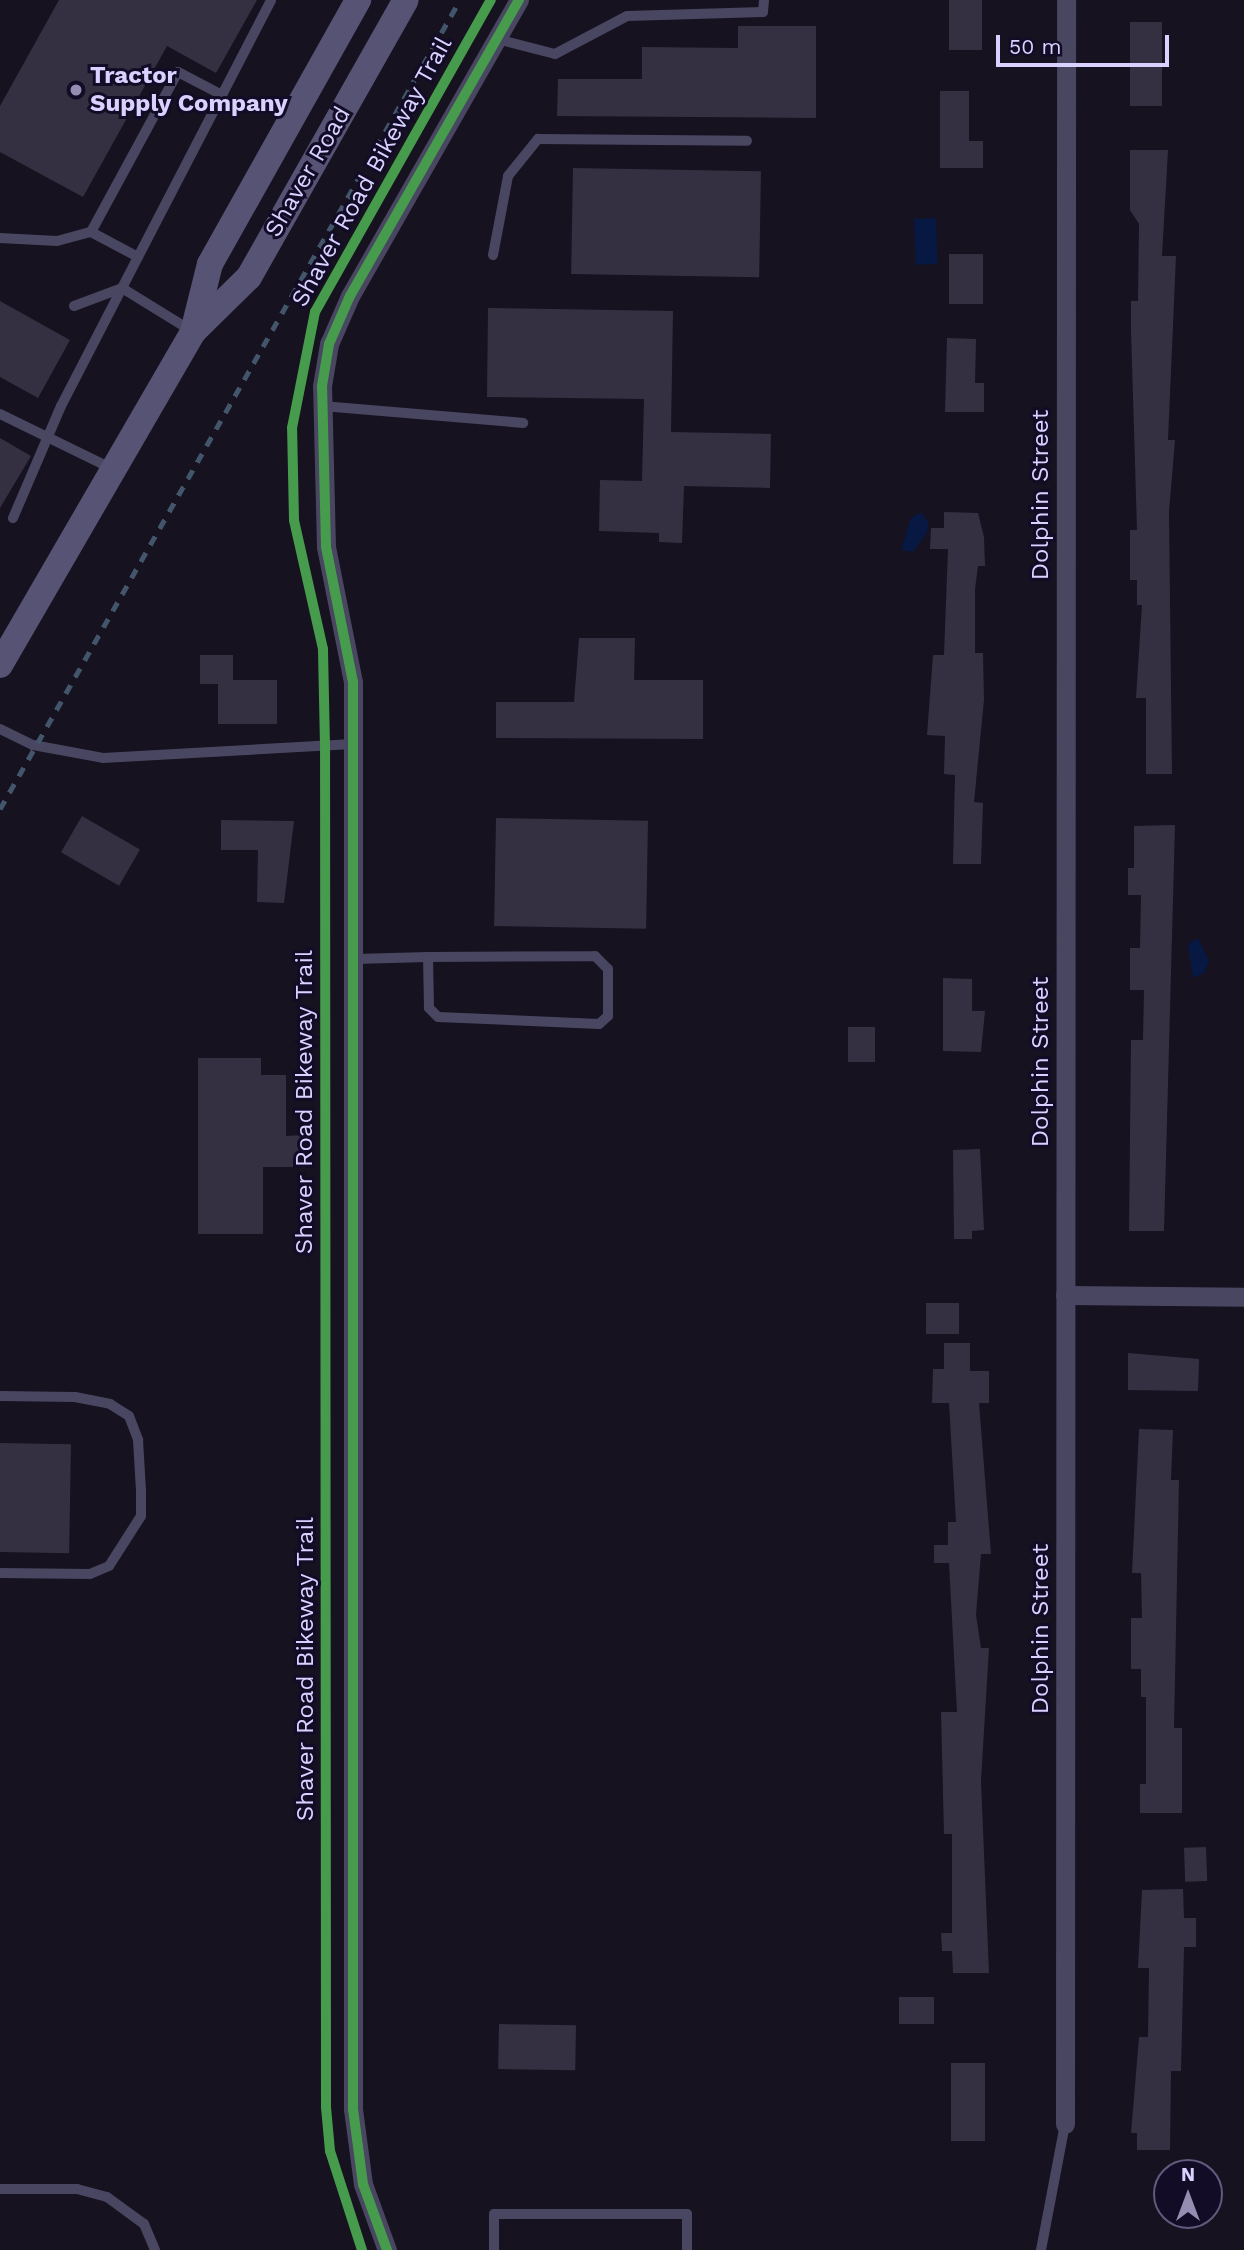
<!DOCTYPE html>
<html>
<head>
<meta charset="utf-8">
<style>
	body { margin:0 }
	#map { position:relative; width:1244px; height:2250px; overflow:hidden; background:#161220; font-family:"Work Sans",sans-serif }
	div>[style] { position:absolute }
	.water>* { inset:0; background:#071843; transform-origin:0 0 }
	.building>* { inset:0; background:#343042; transform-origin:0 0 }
	.service>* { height:10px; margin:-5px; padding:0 5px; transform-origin:5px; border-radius:5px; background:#494661 }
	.minor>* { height:19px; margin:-9.5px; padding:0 9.5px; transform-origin:9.5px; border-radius:9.5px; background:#494661 }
	.secondary>* { height:26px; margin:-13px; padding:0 13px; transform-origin:13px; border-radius:13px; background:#575374 }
	.rail>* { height:5px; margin-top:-2.5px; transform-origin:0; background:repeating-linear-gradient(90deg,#42556b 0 10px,transparent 0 19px) }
	.cycleway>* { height:10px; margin:-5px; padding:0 5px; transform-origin:5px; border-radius:5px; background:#469c4c }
	.dots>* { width:19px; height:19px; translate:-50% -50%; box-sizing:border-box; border:4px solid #120c26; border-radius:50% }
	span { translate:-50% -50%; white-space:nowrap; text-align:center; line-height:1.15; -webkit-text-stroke:6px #120c26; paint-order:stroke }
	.poi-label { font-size:24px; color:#d9d1ff; font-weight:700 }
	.left { translate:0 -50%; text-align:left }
	.street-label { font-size:24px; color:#d9d1ff }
	.north { position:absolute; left:1153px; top:2159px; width:70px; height:70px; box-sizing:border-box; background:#120c26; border:2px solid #625b7d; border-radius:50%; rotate:0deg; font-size:19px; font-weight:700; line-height:28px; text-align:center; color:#d9d1ff }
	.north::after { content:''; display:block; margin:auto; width:24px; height:32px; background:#958eb1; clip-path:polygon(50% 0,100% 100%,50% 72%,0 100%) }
	.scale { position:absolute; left:996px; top:35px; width:173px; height:32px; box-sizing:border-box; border:4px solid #d9d1ff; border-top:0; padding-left:9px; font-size:21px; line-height:24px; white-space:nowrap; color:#d9d1ff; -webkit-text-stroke:5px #120c26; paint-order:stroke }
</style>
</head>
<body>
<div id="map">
	<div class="water">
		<div style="left:936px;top:218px;width:46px;height:22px;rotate:88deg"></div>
		<div style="clip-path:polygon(921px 512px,929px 524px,926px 534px,913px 552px,901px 550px,911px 518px)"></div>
		<div style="clip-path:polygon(1198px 938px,1209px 961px,1204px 973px,1193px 978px,1188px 944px)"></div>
	</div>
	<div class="building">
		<div style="clip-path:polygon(59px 0,257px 0,216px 73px,167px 46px,83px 197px,0 152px,0 106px)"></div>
		<div style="left:949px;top:0;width:33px;height:50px"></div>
		<div style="left:1130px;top:22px;width:32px;height:84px"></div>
		<div style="clip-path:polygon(738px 26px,816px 26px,816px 118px,557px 116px,558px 79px,642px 79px,642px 47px,738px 48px)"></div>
		<div style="clip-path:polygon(940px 91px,969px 91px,969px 141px,983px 141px,983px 168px,940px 168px)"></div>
		<div style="clip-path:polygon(1130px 150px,1168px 150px,1162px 256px,1176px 256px,1168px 440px,1175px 440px,1169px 512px,1172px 774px,1146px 774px,1146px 698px,1136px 698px,1142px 605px,1137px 605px,1137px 580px,1130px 580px,1130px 530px,1137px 530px,1131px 330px,1131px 301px,1138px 301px,1139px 224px,1130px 210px)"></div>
		<div style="left:573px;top:168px;width:188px;height:106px;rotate:1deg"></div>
		<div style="left:949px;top:254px;width:34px;height:50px"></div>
		<div style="clip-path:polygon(0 301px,70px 340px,38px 398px,0 377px)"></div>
		<div style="clip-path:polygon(488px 308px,673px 311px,671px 432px,771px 434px,770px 488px,684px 486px,682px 543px,659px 542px,659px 533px,599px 531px,600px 480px,642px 481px,644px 399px,487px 397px)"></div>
		<div style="clip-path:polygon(947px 338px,976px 339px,975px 383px,984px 383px,984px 412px,945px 412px)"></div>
		<div style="clip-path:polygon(0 438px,31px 456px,0 508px)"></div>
		<div style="clip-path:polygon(944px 512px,978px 513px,984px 537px,985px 566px,978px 566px,975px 589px,975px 653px,983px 653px,984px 700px,974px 802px,983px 803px,981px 864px,953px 864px,955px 775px,944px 774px,945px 736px,927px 735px,933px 655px,944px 655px,948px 549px,930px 549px,931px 528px,944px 528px)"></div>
		<div style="clip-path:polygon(579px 638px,635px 638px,634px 680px,703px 680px,703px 739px,496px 738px,496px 702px,574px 702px)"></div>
		<div style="clip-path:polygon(200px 655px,233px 655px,233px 680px,277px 680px,277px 724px,218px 724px,218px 684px,200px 684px)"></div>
		<div style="left:82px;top:816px;width:67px;height:42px;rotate:30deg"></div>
		<div style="left:496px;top:818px;width:152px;height:108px;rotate:1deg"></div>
		<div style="clip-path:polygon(221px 820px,294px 821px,284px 903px,257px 902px,258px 850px,221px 850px)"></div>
		<div style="clip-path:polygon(1175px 825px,1164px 1231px,1129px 1231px,1131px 1040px,1143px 1040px,1144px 990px,1130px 990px,1130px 948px,1140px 948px,1141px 895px,1128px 895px,1128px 868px,1134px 868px,1134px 826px)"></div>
		<div style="clip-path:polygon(943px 978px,972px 979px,972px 1011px,985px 1011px,981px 1052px,943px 1051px)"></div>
		<div style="left:848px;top:1027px;width:27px;height:35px"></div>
		<div style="clip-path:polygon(198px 1058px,261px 1058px,261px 1075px,286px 1075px,286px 1136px,304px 1135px,304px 1167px,263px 1167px,263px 1234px,198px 1234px)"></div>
		<div style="clip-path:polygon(980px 1149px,984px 1230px,972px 1231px,972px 1239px,954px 1239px,953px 1150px)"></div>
		<div style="left:926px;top:1303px;width:33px;height:31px"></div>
		<div style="clip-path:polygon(944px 1343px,970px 1343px,970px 1371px,989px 1371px,989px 1403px,979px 1403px,991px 1554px,981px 1554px,976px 1615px,981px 1648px,989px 1648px,981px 1781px,989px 1973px,953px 1973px,952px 1951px,942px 1951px,941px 1933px,952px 1933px,952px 1834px,944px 1834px,941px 1712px,957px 1712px,949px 1563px,934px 1563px,934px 1545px,948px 1545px,948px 1522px,956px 1522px,949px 1403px,932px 1403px,933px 1369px,944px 1369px)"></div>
		<div style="clip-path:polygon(1128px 1353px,1199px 1359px,1198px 1391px,1128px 1390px)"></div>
		<div style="clip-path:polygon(1139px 1429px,1173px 1430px,1171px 1480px,1179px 1480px,1174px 1728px,1182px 1728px,1182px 1813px,1140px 1813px,1140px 1784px,1146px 1784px,1146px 1697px,1141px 1697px,1141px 1669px,1131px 1669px,1131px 1618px,1142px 1618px,1141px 1573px,1132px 1573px)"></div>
		<div style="left:0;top:1443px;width:71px;height:109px;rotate:1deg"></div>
		<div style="left:1206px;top:1847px;width:34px;height:22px;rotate:88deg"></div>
		<div style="clip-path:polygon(1183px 1889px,1184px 1918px,1196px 1918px,1196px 1947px,1184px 1947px,1181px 2071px,1171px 2071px,1170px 2150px,1137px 2150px,1137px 2133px,1131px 2133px,1139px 2037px,1148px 2037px,1149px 1968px,1138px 1968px,1142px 1890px)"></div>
		<div style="left:899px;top:1997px;width:35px;height:27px"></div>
		<div style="left:499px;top:2024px;width:77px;height:45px;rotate:1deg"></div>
		<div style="left:951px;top:2063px;width:34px;height:78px"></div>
	</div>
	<div class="service">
		<div style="left:497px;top:39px;width:60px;rotate:14.5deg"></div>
		<div style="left:555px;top:54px;width:81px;rotate:-27.8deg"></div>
		<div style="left:627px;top:16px;width:136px;rotate:-1.7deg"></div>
		<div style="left:763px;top:12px;width:12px;rotate:-85deg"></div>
		<div style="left:91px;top:232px;width:182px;rotate:-61.5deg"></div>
		<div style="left:178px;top:72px;width:50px;rotate:27.6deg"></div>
		<div style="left:0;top:238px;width:57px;rotate:3deg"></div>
		<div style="left:57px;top:241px;width:35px;rotate:-15deg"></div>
		<div style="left:91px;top:232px;width:53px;rotate:28deg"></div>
		<div style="left:138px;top:257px;width:168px;rotate:117.3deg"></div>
		<div style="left:61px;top:406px;width:122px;rotate:113.2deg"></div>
		<div style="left:493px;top:255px;width:80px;rotate:-79.2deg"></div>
		<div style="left:508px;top:176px;width:48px;rotate:-51deg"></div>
		<div style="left:538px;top:139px;width:209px;rotate:0.5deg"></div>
		<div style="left:138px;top:257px;width:289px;rotate:-62.6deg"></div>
		<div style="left:74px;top:306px;width:51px;rotate:-20.6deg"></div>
		<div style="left:122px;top:288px;width:80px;rotate:31.7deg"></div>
		<div style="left:322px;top:406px;width:202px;rotate:4.8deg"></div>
		<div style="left:0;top:414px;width:126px;rotate:26deg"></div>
		<div style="left:0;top:729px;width:37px;rotate:26deg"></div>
		<div style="left:33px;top:745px;width:71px;rotate:10.5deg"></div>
		<div style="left:103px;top:758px;width:250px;rotate:-3.2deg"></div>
		<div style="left:355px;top:959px;width:73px;rotate:-1.6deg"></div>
		<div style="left:428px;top:957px;width:167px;rotate:-0.3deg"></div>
		<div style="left:595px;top:956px;width:18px;rotate:45deg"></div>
		<div style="left:608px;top:969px;width:47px;rotate:90deg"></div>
		<div style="left:608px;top:1016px;width:12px;rotate:138deg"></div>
		<div style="left:599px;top:1024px;width:161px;rotate:-177.5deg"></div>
		<div style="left:438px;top:1017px;width:13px;rotate:-135deg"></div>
		<div style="left:429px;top:1008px;width:51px;rotate:-91.1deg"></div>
		<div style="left:0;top:1396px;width:75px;rotate:0.8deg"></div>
		<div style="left:75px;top:1397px;width:36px;rotate:11deg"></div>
		<div style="left:110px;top:1404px;width:22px;rotate:32deg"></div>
		<div style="left:129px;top:1416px;width:26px;rotate:69deg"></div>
		<div style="left:138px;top:1440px;width:51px;rotate:86.6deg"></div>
		<div style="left:141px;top:1491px;width:25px;rotate:90deg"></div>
		<div style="left:141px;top:1516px;width:59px;rotate:122.6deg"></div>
		<div style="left:109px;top:1566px;width:21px;rotate:157deg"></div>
		<div style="left:90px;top:1574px;width:90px;rotate:-179.4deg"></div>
		<div style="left:0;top:2189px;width:77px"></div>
		<div style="left:77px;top:2189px;width:31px;rotate:15deg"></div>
		<div style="left:107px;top:2197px;width:46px;rotate:36.1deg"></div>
		<div style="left:144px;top:2224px;width:28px;rotate:67deg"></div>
		<div style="left:494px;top:2250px;width:36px;rotate:-90deg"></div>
		<div style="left:494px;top:2214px;width:193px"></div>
		<div style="left:687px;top:2214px;width:36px;rotate:90deg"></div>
		<div style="left:1041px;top:2250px;width:128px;rotate:-79.2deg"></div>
	</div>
	<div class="minor">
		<div style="left:1065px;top:1295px;width:179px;rotate:0.6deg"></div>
		<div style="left:1065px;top:2124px;width:2124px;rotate:-89.97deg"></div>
		<div style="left:387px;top:2250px;width:70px;rotate:-110deg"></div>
		<div style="left:363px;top:2184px;width:76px;rotate:-97.6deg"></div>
		<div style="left:353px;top:2109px;width:1427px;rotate:-90deg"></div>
		<div style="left:353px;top:682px;width:138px;rotate:-101.3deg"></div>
		<div style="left:326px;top:547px;width:161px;rotate:-91.4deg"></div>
		<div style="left:322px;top:386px;width:43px;rotate:-80.5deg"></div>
		<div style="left:329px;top:344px;width:52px;rotate:-66.4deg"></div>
		<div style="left:350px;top:296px;width:341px;rotate:-60.3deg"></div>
	</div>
	<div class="secondary">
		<div style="left:193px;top:332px;width:70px;rotate:-76deg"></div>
		<div style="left:210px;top:264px;width:303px;rotate:-60.7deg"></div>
		<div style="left:0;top:665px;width:385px;rotate:-59.9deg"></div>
		<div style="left:193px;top:332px;width:78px;rotate:-44.5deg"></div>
		<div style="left:249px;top:277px;width:318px;rotate:-60.5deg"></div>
	</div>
	<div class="rail">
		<div style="left:0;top:809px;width:931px;rotate:-60.38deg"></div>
	</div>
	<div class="cycleway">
		<div style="left:362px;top:2250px;width:104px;rotate:-107.9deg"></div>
		<div style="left:330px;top:2151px;width:44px;rotate:-95.2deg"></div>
		<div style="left:326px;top:2107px;width:1361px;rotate:-90.04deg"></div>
		<div style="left:325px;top:746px;width:97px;rotate:-91.2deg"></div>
		<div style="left:323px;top:649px;width:132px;rotate:-102.7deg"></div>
		<div style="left:294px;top:520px;width:92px;rotate:-91.2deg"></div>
		<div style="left:292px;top:428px;width:118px;rotate:-78.8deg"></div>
		<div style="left:315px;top:312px;width:358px;rotate:-60.6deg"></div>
		<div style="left:387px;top:2250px;width:70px;rotate:-110deg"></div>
		<div style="left:363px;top:2184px;width:76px;rotate:-97.6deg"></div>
		<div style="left:353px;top:2109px;width:1427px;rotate:-90deg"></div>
		<div style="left:353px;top:682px;width:138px;rotate:-101.3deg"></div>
		<div style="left:326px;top:547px;width:161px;rotate:-91.4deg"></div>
		<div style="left:322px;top:386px;width:43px;rotate:-80.5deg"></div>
		<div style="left:329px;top:344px;width:52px;rotate:-66.4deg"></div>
		<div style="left:350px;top:296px;width:341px;rotate:-60.3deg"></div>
	</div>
	<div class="dots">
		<div style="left:76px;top:90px;background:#958eb1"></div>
	</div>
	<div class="poi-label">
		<span class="left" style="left:90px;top:90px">Tractor<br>Supply Company</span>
	</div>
	<div class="street-label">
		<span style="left:308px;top:172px;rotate:-60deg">Shaver Road</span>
		<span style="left:372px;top:172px;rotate:-61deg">Shaver Road Bikeway Trail</span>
		<span style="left:1041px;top:495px;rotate:-90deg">Dolphin Street</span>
		<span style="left:1041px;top:1062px;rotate:-90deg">Dolphin Street</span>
		<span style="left:305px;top:1102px;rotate:-90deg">Shaver Road Bikeway Trail</span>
		<span style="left:1041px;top:1629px;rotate:-90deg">Dolphin Street</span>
		<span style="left:306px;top:1669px;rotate:-90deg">Shaver Road Bikeway Trail</span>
	</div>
	<div class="north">N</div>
	<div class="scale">50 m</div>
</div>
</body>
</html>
